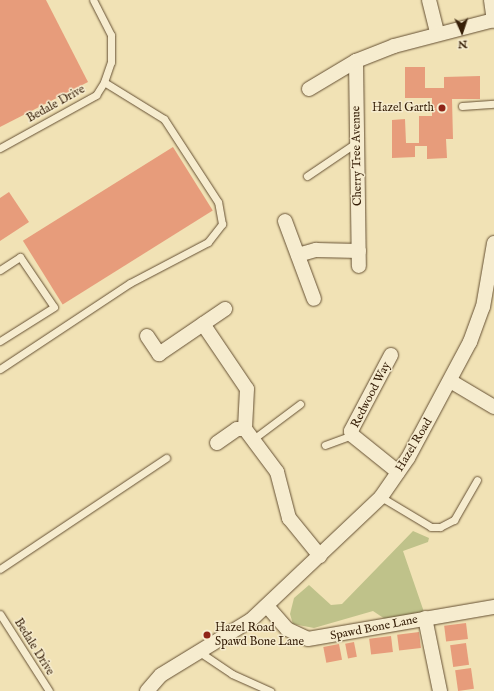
<!DOCTYPE html>
<html>
<head>
<meta charset="utf-8">
<style>
	body { margin:0 }
	#map { position:relative; width:494px; height:691px; overflow:hidden; background:#f1e2b5; font-family:"IM FELL English",serif }
	div>[style] { position:absolute }
	.green>* { inset:0; background:#bfc28a }
	.building>* { inset:0; background:#e79c7b; transform-origin:0 0 }
	.roads { filter:drop-shadow(0 0 1px #655033) drop-shadow(0 0 1px #655033) }
	.service>* { height:7px; margin:-3.5px; padding:0 3.5px; transform-origin:3.5px; border-radius:3.5px; background:#f6eccf }
	.minor>* { height:14px; margin:-7px; padding:0 7px; transform-origin:7px; border-radius:7px; background:#f6eccf }
	.dots>* { width:11px; height:11px; translate:-50% -50%; box-sizing:border-box; border:2px solid #f6eccf; border-radius:50% }
	span { translate:-50% -50%; white-space:nowrap; text-align:center; line-height:1.15; -webkit-text-stroke:3px #f6eccf; paint-order:stroke }
	.street-label { font-size:12px; color:#361f08 }
	.poi-label { font-size:12px; color:#361f08 }
	.right { translate:-100% -50%; text-align:right }
	.left { translate:0 -50%; text-align:left }
	.north { position:absolute; left:442px; top:12px; width:40px; height:40px; -webkit-text-stroke:3px #f6eccf; paint-order:stroke; rotate:177deg; font-size:11px; font-weight:700; line-height:16px; text-align:center; color:#361f08 }
	.north::after { content:''; display:block; margin:auto; width:14px; height:18px; background:#361f08; clip-path:polygon(50% 0,100% 100%,50% 72%,0 100%) }
</style>
</head>
<body>
<div id="map">
	<div class="green">
		<div style="clip-path:polygon(413px 531px,429px 538px,428px 542px,403px 551px,424px 612px,385px 619px,373px 611px,314px 628px,293px 624px,290px 614px,294px 598px,309px 585px,331px 605px,342px 604px)"></div>
	</div>
	<div class="building">
		<div style="clip-path:polygon(0 0,46px 0,88px 82px,0 127px)"></div>
		<div style="clip-path:polygon(405px 67px,425px 67px,425px 88px,444px 88px,444px 77px,480px 76px,480px 99px,452px 99px,453px 139px,446px 139px,447px 158px,427px 159px,427px 146px,415px 146px,415px 157px,392px 158px,392px 120px,405px 119px,406px 143px,419px 143px,419px 116px,432px 116px,432px 98px,405px 98px)"></div>
		<div style="left:173px;top:147px;width:75px;height:177px;rotate:58deg"></div>
		<div style="clip-path:polygon(9px 192px,29px 222px,0 241px,0 198px)"></div>
		<div style="left:466px;top:623px;width:16px;height:22px;rotate:83deg"></div>
		<div style="left:419px;top:632px;width:16px;height:22px;rotate:83deg"></div>
		<div style="left:391px;top:636px;width:16px;height:22px;rotate:83deg"></div>
		<div style="left:354px;top:642px;width:15px;height:9px;rotate:79deg"></div>
		<div style="left:466px;top:643px;width:22px;height:16px;rotate:82deg"></div>
		<div style="left:339px;top:644px;width:16px;height:16px;rotate:79deg"></div>
		<div style="left:471px;top:668px;width:21px;height:16px;rotate:82deg"></div>
	</div>
	<div class="roads">
		<div class="service">
			<div style="left:462px;top:106px;width:32px;rotate:-4deg"></div>
			<div style="left:0;top:148px;width:110px;rotate:-28.9deg"></div>
			<div style="left:96px;top:95px;width:15px;rotate:-58deg"></div>
			<div style="left:104px;top:82px;width:21px;rotate:-71deg"></div>
			<div style="left:111px;top:62px;width:27px;rotate:-90deg"></div>
			<div style="left:111px;top:35px;width:39px;rotate:-117deg"></div>
			<div style="left:307px;top:176px;width:60px;rotate:-34.2deg"></div>
			<div style="left:0;top:270px;width:24px;rotate:-33deg"></div>
			<div style="left:20px;top:257px;width:60px;rotate:55.8deg"></div>
			<div style="left:54px;top:307px;width:64px;rotate:147.8deg"></div>
			<div style="left:0;top:369px;width:156px;rotate:-33.5deg"></div>
			<div style="left:130px;top:283px;width:88px;rotate:-27.7deg"></div>
			<div style="left:208px;top:242px;width:23px;rotate:-52deg"></div>
			<div style="left:222px;top:224px;width:22px;rotate:-100deg"></div>
			<div style="left:218px;top:202px;width:99px;rotate:-123deg"></div>
			<div style="left:164px;top:119px;width:70px;rotate:-148.3deg"></div>
			<div style="left:252px;top:440px;width:60px;rotate:-36.9deg"></div>
			<div style="left:325px;top:445px;width:29px;rotate:-20deg"></div>
			<div style="left:381px;top:497px;width:58px;rotate:31deg"></div>
			<div style="left:431px;top:527px;width:9px"></div>
			<div style="left:440px;top:527px;width:16px;rotate:-27deg"></div>
			<div style="left:454px;top:520px;width:46px;rotate:-60.1deg"></div>
			<div style="left:0;top:569px;width:200px;rotate:-33.8deg"></div>
			<div style="left:0;top:614px;width:91px;rotate:57.5deg"></div>
			<div style="left:201px;top:653px;width:37px;rotate:34deg"></div>
			<div style="left:232px;top:674px;width:42px;rotate:24.1deg"></div>
		</div>
		<div class="minor">
			<div style="left:429px;top:0;width:33px;rotate:76deg"></div>
			<div style="left:491px;top:0;width:21px;rotate:82deg"></div>
			<div style="left:356px;top:61px;width:205px;rotate:89.2deg"></div>
			<div style="left:309px;top:89px;width:55px;rotate:-30.8deg"></div>
			<div style="left:356px;top:61px;width:41px;rotate:-21.5deg"></div>
			<div style="left:394px;top:46px;width:103px;rotate:-14.6deg"></div>
			<div style="left:285px;top:221px;width:83px;rotate:69.6deg"></div>
			<div style="left:298px;top:255px;width:19px;rotate:-16deg"></div>
			<div style="left:316px;top:250px;width:43px;rotate:1.3deg"></div>
			<div style="left:203px;top:324px;width:78px;rotate:55.9deg"></div>
			<div style="left:247px;top:389px;width:40px;rotate:92.9deg"></div>
			<div style="left:147px;top:336px;width:22px;rotate:56deg"></div>
			<div style="left:159px;top:354px;width:80px;rotate:-34.3deg"></div>
			<div style="left:391px;top:355px;width:86px;rotate:117.8deg"></div>
			<div style="left:351px;top:431px;width:4px;rotate:76deg"></div>
			<div style="left:352px;top:435px;width:59px;rotate:38.8deg"></div>
			<div style="left:452px;top:382px;width:49px;rotate:30.8deg"></div>
			<div style="left:217px;top:443px;width:24px;rotate:-35deg"></div>
			<div style="left:237px;top:429px;width:8px"></div>
			<div style="left:245px;top:429px;width:54px;rotate:53.3deg"></div>
			<div style="left:277px;top:472px;width:48px;rotate:75.4deg"></div>
			<div style="left:289px;top:518px;width:49px;rotate:50.8deg"></div>
			<div style="left:267px;top:606px;width:30px;rotate:49deg"></div>
			<div style="left:287px;top:629px;width:23px;rotate:25deg"></div>
			<div style="left:308px;top:639px;width:189px;rotate:-9.8deg"></div>
			<div style="left:425px;top:618px;width:75px;rotate:78.4deg"></div>
			<div style="left:147px;top:691px;width:21px;rotate:-49deg"></div>
			<div style="left:161px;top:675px;width:105px;rotate:-31.4deg"></div>
			<div style="left:251px;top:620px;width:179px;rotate:-43.4deg"></div>
			<div style="left:381px;top:497px;width:47px;rotate:-55.3deg"></div>
			<div style="left:408px;top:458px;width:132px;rotate:-61.9deg"></div>
			<div style="left:470px;top:342px;width:37px;rotate:-70deg"></div>
			<div style="left:483px;top:307px;width:65px;rotate:-80.2deg"></div>
		</div>
	</div>
	<div class="dots">
		<div style="left:442px;top:108px;background:#8f2418"></div>
		<div style="left:207px;top:635px;background:#8f2418"></div>
	</div>
	<div class="street-label">
		<span style="left:56px;top:104px;rotate:-29deg">Bedale Drive</span>
		<span style="left:357px;top:156px;rotate:-91deg">Cherry Tree Avenue</span>
		<span style="left:371px;top:395px;rotate:-63deg">Redwood Way</span>
		<span style="left:414px;top:445px;rotate:-59deg">Hazel Road</span>
		<span style="left:374px;top:628px;rotate:-11deg">Spawd Bone Lane</span>
		<span style="left:34px;top:647px;rotate:58deg">Bedale Drive</span>
	</div>
	<div class="poi-label">
		<span class="right" style="left:434px;top:108px">Hazel Garth</span>
		<span class="left" style="left:215px;top:635px">Hazel Road<br>Spawd Bone Lane</span>
	</div>
	<div class="north">N</div>
</div>
</body>
</html>
